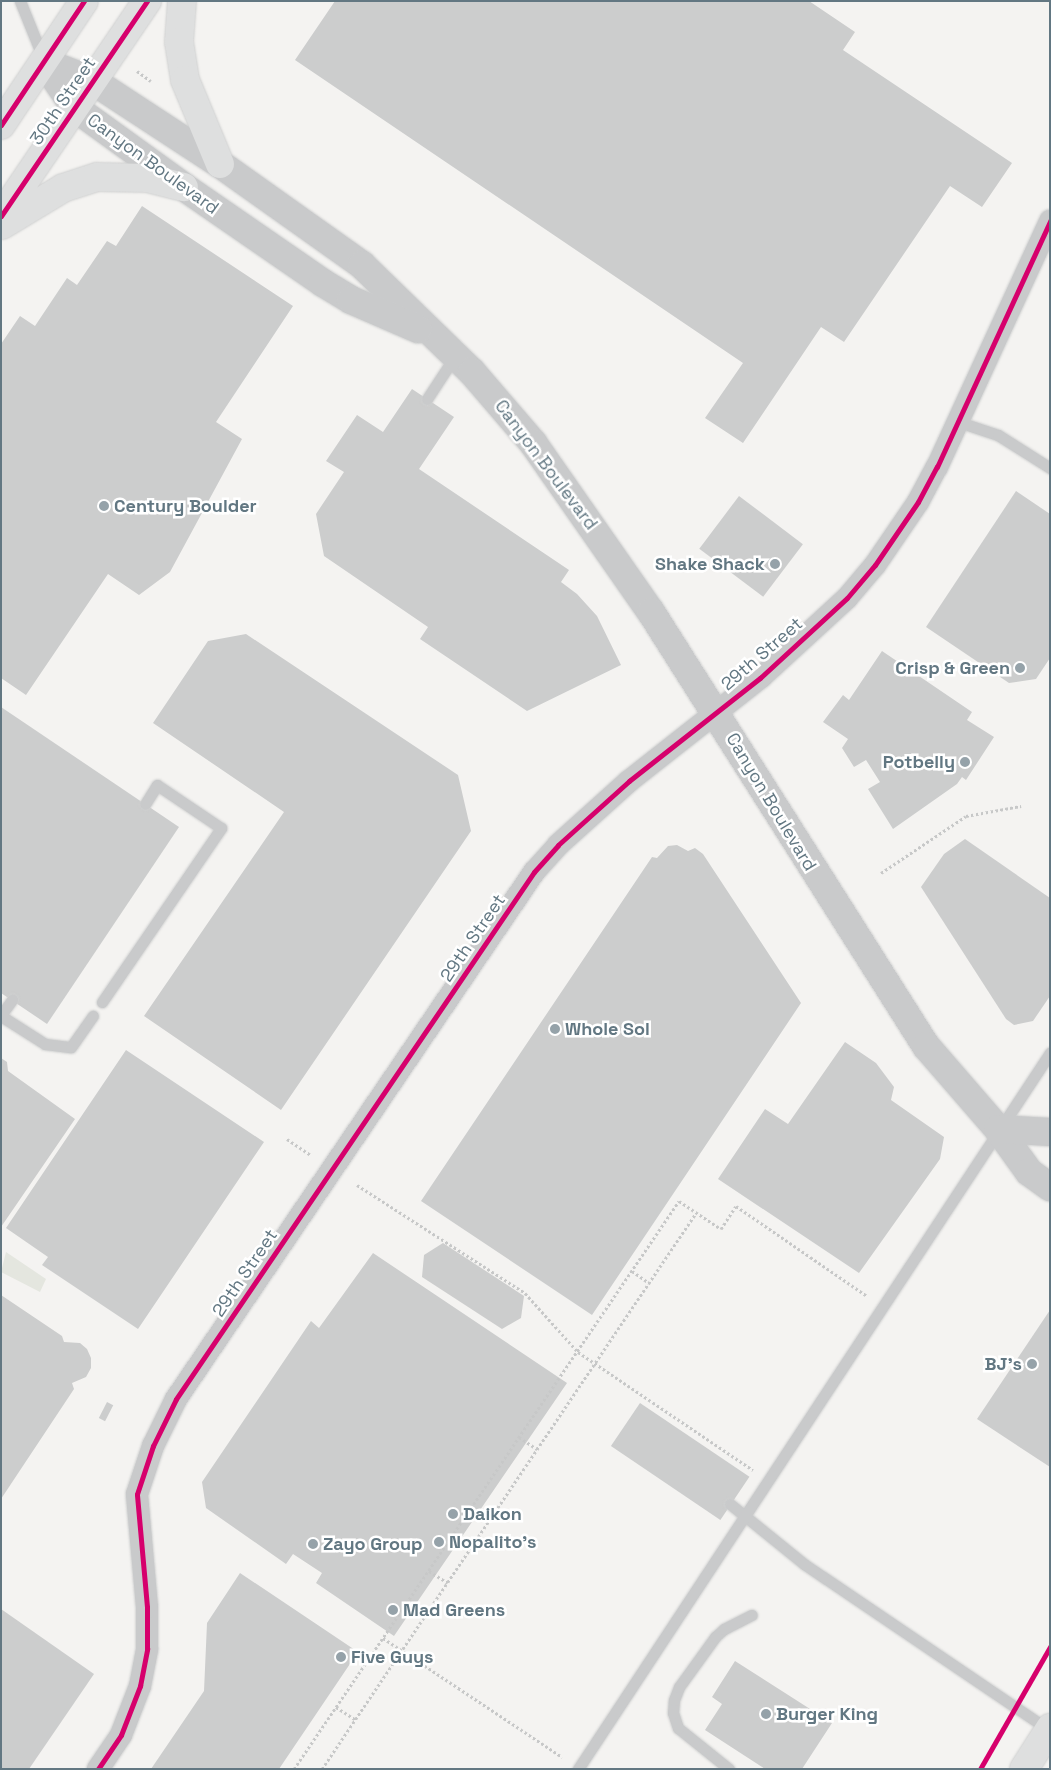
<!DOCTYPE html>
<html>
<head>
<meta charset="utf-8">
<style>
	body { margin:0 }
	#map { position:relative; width:1051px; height:1770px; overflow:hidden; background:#f4f3f1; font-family:"Space Grotesk",sans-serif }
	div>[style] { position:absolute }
	.green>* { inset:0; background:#e4e6df }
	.building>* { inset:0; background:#cccdcd; transform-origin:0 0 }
	.path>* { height:3px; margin-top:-1.5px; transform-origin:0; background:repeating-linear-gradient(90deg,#c7c8c8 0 2.5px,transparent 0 5px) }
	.roads { filter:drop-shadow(0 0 1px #cfd0d0) drop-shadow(0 0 1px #cfd0d0) }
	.service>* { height:11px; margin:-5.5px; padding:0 5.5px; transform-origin:5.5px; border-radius:5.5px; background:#c9cacb }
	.minor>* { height:22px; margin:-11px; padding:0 11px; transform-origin:11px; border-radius:11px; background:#c9cacb }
	.tertiary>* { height:28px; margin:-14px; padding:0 14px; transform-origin:14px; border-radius:14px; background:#c9cacb }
	.secondary>* { height:28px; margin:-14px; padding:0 14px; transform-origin:14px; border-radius:14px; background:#dedfdf }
	.trunk>* { height:28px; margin:-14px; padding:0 14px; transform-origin:14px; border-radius:14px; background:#dedfdf }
	.cycleway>* { height:5px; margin:-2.5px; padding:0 2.5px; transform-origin:2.5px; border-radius:2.5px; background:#d6006c }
	.dots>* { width:14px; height:14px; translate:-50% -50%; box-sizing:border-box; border:2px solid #fff; border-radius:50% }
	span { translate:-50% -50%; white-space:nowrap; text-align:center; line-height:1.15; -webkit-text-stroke:5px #fff; paint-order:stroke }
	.street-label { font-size:18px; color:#627782 }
	.poi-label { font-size:18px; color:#627782; font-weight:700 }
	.left { translate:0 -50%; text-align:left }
	.right { translate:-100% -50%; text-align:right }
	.frame { position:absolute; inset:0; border:2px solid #627782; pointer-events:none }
</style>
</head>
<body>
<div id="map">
	<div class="green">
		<div style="clip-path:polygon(6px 1252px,46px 1279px,40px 1292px,1px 1272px)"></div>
	</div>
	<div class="building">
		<div style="clip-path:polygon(335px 1px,809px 1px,855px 32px,843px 50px,1012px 163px,982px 207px,950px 186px,844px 342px,821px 327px,743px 443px,705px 418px,743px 363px,295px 60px)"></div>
		<div style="clip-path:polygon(142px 206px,293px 306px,216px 422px,242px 439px,170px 572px,139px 595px,108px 574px,26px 695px,1px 678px,1px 344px,20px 316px,35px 326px,67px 278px,77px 285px,107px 241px,116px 246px)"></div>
		<div style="clip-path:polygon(412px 389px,454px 417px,419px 469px,569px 570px,561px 582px,577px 594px,597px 616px,621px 665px,527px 711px,420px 639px,428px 627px,324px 556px,316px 514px,344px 472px,326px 461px,357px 415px,383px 432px)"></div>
		<div style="clip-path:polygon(1016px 491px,1050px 514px,1050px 658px,1036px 679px,1009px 683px,926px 627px)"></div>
		<div style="left:739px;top:496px;width:80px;height:66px;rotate:37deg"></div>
		<div style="clip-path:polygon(246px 634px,458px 775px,471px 831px,281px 1110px,144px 1016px,284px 812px,153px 723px,208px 641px)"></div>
		<div style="clip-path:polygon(882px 651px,972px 712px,967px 720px,994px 737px,966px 780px,962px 777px,957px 784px,893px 829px,868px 789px,880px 782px,866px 760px,854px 767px,842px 748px,848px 739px,823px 722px,843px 695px,849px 700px)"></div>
		<div style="clip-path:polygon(1px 707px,179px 827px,47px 1024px,1px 993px)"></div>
		<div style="clip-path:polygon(965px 839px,1050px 898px,1050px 996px,1033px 1021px,1014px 1025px,1006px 1019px,921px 887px,944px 854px)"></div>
		<div style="clip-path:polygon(677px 845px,688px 851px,695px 848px,703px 854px,801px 1003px,592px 1315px,421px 1201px,652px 857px,657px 858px,668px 846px)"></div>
		<div style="clip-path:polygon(845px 1042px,876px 1063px,894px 1087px,891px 1100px,944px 1137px,940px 1159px,859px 1273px,718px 1179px,765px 1109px,788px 1124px)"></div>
		<div style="clip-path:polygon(126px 1050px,264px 1142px,138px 1329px,42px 1265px,48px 1257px,6px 1228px)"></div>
		<div style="clip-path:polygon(1px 1058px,7px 1062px,8px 1071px,75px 1119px,1px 1227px)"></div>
		<div style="clip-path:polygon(443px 1243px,524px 1296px,521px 1318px,502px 1329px,422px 1277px,424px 1255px)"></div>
		<div style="clip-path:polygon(373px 1253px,567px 1383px,394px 1636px,316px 1583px,322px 1573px,293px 1554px,286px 1564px,206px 1508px,202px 1482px,311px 1321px,319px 1328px)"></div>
		<div style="clip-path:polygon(1px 1295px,62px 1336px,64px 1342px,80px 1343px,87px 1349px,91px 1358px,91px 1368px,86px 1377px,72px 1383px,74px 1389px,1px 1499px)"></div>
		<div style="clip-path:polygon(1050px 1310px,1050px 1467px,977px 1419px)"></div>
		<div style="left:107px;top:1402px;width:7px;height:18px;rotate:27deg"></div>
		<div style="left:640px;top:1403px;width:132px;height:52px;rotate:34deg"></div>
		<div style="clip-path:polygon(240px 1573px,358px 1652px,279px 1769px,151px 1769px,204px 1691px,207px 1623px)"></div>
		<div style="clip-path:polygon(1px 1609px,94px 1674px,29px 1769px,1px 1769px)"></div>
		<div style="clip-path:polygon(735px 1661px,832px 1723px,802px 1769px,765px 1769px,705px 1730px,722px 1704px,712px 1697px)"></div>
	</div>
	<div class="path">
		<div style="left:137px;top:71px;width:17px;rotate:36deg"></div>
		<div style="left:881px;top:873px;width:102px;rotate:-33.8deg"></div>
		<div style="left:966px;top:816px;width:56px;rotate:-10.3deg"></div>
		<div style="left:287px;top:1139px;width:29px;rotate:34deg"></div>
		<div style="left:357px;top:1185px;width:200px;rotate:32.7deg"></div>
		<div style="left:525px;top:1293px;width:79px;rotate:48.1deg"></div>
		<div style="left:578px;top:1352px;width:211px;rotate:34deg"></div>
		<div style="left:632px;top:1271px;width:21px;rotate:35deg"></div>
		<div style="left:519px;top:1437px;width:22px;rotate:34deg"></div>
		<div style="left:472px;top:1508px;width:22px;rotate:34deg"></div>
		<div style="left:429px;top:1571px;width:22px;rotate:32deg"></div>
		<div style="left:383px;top:1638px;width:215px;rotate:33.6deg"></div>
		<div style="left:336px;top:1707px;width:24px;rotate:33deg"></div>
		<div style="left:294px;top:1769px;width:686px;rotate:-55.87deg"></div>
		<div style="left:679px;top:1201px;width:50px;rotate:33.7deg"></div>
		<div style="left:721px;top:1229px;width:27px;rotate:-57deg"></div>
		<div style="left:736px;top:1206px;width:159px;rotate:34.5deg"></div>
		<div style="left:322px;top:1769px;width:670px;rotate:-56.07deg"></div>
	</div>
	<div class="roads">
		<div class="service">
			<div style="left:20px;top:1px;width:61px;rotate:68deg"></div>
			<div style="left:427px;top:399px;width:51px;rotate:-56.9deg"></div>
			<div style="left:959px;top:422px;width:41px;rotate:18.4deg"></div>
			<div style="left:998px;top:435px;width:62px;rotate:32.4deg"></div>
			<div style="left:102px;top:1002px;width:211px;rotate:-55.6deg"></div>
			<div style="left:221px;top:828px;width:77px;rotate:-146.1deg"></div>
			<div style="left:157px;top:785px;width:22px;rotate:122deg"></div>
			<div style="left:1px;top:1015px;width:19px;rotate:-54deg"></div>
			<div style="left:1px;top:1016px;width:52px;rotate:32.5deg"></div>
			<div style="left:45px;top:1044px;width:26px;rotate:7deg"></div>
			<div style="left:71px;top:1047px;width:38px;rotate:-55deg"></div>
			<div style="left:730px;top:1504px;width:95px;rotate:39deg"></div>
			<div style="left:804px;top:1564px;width:296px;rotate:34.1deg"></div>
			<div style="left:578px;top:1769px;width:858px;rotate:-56.61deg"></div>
			<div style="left:729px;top:1769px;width:65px;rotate:-141.2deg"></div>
			<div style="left:678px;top:1728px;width:16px;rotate:-108deg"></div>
			<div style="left:673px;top:1713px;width:13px;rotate:-86deg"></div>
			<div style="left:674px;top:1700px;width:14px;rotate:-69deg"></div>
			<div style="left:679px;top:1687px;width:62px;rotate:-54.2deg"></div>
			<div style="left:715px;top:1637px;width:12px;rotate:-42deg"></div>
			<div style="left:724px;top:1629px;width:31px;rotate:-27deg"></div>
		</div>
		<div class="minor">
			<div style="left:98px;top:1769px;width:41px;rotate:-55.9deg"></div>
			<div style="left:121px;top:1735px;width:53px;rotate:-68.8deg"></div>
			<div style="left:140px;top:1686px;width:38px;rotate:-79deg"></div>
			<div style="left:147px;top:1649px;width:42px;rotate:-90deg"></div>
			<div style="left:147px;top:1607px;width:113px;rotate:-95.1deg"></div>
			<div style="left:137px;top:1494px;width:51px;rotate:-71.6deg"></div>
			<div style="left:153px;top:1446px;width:52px;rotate:-63.9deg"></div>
			<div style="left:176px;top:1399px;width:637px;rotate:-55.81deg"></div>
			<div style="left:534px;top:872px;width:36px;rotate:-48deg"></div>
			<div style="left:558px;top:845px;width:96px;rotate:-42deg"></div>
			<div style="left:629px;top:781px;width:167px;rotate:-38.2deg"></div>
			<div style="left:760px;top:678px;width:118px;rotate:-42.6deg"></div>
			<div style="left:847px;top:598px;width:43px;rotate:-49.7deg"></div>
			<div style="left:875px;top:565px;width:76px;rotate:-55.7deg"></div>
			<div style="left:918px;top:502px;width:40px;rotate:-62deg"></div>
			<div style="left:937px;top:467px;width:271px;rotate:-65.3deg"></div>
		</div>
		<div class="tertiary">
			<div style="left:44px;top:62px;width:53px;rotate:21.2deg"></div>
			<div style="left:93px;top:81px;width:152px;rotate:33.2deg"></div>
			<div style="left:220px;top:164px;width:174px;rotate:35.4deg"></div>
			<div style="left:362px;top:265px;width:153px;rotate:44.2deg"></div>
			<div style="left:472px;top:372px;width:94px;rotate:49.3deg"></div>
			<div style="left:533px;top:443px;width:206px;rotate:55.1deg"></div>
			<div style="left:651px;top:612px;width:514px;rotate:57.64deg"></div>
			<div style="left:926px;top:1046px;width:110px;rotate:49.1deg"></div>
			<div style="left:998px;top:1129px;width:53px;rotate:54.2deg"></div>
			<div style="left:1029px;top:1172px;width:26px;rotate:36deg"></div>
			<div style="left:44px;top:62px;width:55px;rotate:56deg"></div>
			<div style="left:75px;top:108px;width:135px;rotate:35.9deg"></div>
			<div style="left:184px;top:187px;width:169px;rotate:34.6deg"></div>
			<div style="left:323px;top:283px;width:33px;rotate:31deg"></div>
			<div style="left:351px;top:300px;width:73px;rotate:23.4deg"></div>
			<div style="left:998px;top:1129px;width:52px;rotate:3.3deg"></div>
		</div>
		<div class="secondary">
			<div style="left:182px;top:1px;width:41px;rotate:94.2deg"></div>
			<div style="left:179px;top:42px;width:38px;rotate:81deg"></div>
			<div style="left:185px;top:80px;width:91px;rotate:67.4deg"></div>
			<div style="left:1px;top:125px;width:149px;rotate:-56.2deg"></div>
			<div style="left:1px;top:216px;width:260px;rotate:-55.8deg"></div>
			<div style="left:2px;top:225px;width:71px;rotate:-31.2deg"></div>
			<div style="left:63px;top:188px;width:36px;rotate:-18deg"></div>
			<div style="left:97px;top:177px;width:50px;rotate:1.1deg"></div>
			<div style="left:147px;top:178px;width:38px;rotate:14deg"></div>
		</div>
		<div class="trunk">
			<div style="left:1024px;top:1769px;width:49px;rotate:-57.6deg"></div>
		</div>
	</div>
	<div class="cycleway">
		<div style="left:1px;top:125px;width:149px;rotate:-56.2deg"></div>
		<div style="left:1px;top:216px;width:260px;rotate:-55.8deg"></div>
		<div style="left:98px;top:1769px;width:41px;rotate:-55.9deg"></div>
		<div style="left:121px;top:1735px;width:53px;rotate:-68.8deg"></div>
		<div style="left:140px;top:1686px;width:38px;rotate:-79deg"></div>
		<div style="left:147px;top:1649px;width:42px;rotate:-90deg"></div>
		<div style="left:147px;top:1607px;width:113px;rotate:-95.1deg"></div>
		<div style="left:137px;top:1494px;width:51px;rotate:-71.6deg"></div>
		<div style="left:153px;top:1446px;width:52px;rotate:-63.9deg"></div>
		<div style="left:176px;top:1399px;width:637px;rotate:-55.81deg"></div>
		<div style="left:534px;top:872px;width:36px;rotate:-48deg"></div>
		<div style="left:558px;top:845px;width:96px;rotate:-42deg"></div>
		<div style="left:629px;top:781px;width:167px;rotate:-38.2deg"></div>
		<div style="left:760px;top:678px;width:118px;rotate:-42.6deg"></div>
		<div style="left:847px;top:598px;width:43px;rotate:-49.7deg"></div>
		<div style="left:875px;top:565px;width:76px;rotate:-55.7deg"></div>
		<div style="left:918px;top:502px;width:40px;rotate:-62deg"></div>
		<div style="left:937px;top:467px;width:271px;rotate:-65.3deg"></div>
		<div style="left:980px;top:1769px;width:141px;rotate:-60.2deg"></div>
	</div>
	<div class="dots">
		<div style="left:104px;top:506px;background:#95a2a9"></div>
		<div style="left:775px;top:564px;background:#95a2a9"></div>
		<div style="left:1020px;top:668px;background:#95a2a9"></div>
		<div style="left:965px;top:762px;background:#95a2a9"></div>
		<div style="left:555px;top:1029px;background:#95a2a9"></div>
		<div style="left:1032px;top:1364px;background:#95a2a9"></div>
		<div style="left:453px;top:1514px;background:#95a2a9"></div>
		<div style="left:439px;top:1542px;background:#95a2a9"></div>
		<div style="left:313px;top:1544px;background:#95a2a9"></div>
		<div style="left:393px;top:1610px;background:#95a2a9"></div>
		<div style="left:341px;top:1657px;background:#95a2a9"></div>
		<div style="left:766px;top:1714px;background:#95a2a9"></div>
	</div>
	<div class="street-label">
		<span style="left:63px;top:101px;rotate:-56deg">30th Street</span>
		<span style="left:153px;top:164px;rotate:36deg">Canyon Boulevard</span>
		<span style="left:546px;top:465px;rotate:53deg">Canyon Boulevard</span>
		<span style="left:762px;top:654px;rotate:-41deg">29th Street</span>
		<span style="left:771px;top:802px;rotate:59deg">Canyon Boulevard</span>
		<span style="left:473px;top:938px;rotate:-56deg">29th Street</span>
		<span style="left:245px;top:1273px;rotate:-56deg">29th Street</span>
	</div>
	<div class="poi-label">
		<span class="left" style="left:114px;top:506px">Century Boulder</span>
		<span class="right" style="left:765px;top:564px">Shake Shack</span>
		<span class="right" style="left:1010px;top:668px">Crisp &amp; Green</span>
		<span class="right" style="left:955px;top:762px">Potbelly</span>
		<span class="left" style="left:565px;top:1029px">Whole Sol</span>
		<span class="right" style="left:1022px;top:1364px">BJ's</span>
		<span class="left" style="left:463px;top:1514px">Daikon</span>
		<span class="left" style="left:449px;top:1542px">Nopalito's</span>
		<span class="left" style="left:323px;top:1544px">Zayo Group</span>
		<span class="left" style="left:403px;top:1610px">Mad Greens</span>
		<span class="left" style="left:351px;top:1657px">Five Guys</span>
		<span class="left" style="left:776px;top:1714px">Burger King</span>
	</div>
	<div class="frame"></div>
</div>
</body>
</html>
